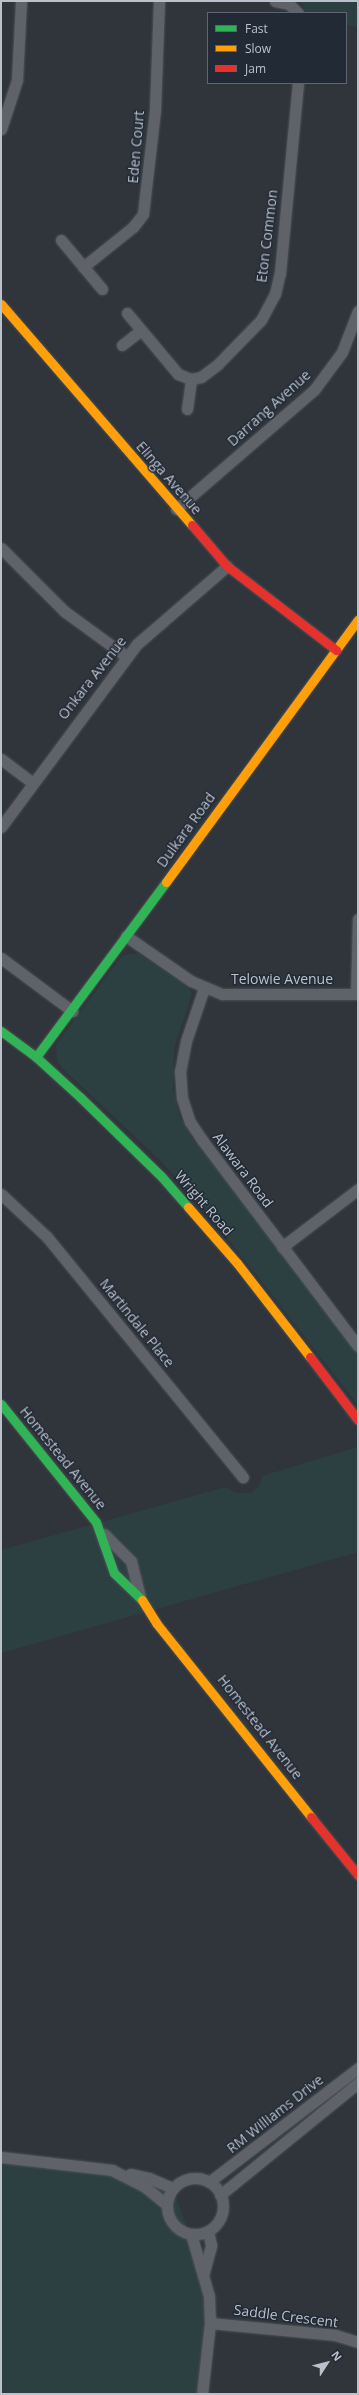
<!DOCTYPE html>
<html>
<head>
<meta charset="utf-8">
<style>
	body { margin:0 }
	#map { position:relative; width:359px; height:2395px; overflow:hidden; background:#2f353b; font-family:"Open Sans",sans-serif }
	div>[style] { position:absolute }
	.green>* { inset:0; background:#2c4042 }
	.roads { filter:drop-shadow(0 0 1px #4c5156) drop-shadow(0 0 1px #4c5156) }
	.street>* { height:11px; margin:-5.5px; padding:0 5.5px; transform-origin:5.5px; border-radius:5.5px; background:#5f6269 }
	.street>.ring { margin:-5.5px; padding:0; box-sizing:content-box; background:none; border:11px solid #5f6269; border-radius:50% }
	.fast>* { height:9px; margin:-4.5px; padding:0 4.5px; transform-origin:4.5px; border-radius:4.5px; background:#30b455 }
	.slow>* { height:9px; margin:-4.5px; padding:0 4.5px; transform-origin:4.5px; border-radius:4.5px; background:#ff9f0a }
	.jam>* { height:9px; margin:-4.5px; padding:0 4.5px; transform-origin:4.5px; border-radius:4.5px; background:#e5322d }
	span { translate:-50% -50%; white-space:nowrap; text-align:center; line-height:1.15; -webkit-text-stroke:3px #222a36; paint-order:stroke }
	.street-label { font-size:14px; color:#bac1cb }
	.frame { position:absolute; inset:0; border:2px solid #bac1cb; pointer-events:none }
	.legend { position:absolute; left:207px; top:12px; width:140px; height:72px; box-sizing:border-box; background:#222a36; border:1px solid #5f6672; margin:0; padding:5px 7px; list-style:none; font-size:12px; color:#bac1cb }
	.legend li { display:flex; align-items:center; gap:8px; height:20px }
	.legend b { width:20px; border:1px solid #5f6672 }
	.north { position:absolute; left:307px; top:2343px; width:40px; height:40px; -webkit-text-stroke:3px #222a36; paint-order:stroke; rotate:54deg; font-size:11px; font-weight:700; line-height:16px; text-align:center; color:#bac1cb }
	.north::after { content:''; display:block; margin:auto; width:14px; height:18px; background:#bac1cb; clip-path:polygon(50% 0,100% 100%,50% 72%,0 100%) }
</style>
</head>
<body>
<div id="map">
	<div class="green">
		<div style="clip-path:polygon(300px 1px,358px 1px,358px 27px,346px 25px,346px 13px,307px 13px)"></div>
		<div style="clip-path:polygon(138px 953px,188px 987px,192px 994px,174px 1048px,173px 1089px,180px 1118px,191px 1136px,358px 1353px,358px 1405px,200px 1203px,160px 1160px,63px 1069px,57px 1060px,56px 1045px,122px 956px)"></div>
		<div style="clip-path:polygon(358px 1447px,358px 1552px,1px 1653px,1px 1550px,226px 1487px,236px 1493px,251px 1493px,260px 1485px,262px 1476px)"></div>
		<div style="clip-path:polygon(1px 2158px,121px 2173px,173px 2188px,191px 2239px,210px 2323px,202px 2394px,1px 2394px)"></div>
	</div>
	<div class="roads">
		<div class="street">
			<div style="left:275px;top:1px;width:14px;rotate:12deg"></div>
			<div style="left:289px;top:4px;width:13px;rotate:45deg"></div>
			<div style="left:1px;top:129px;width:52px;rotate:-71.9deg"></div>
			<div style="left:17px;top:80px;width:79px;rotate:-87.1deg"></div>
			<div style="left:61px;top:240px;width:64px;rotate:50.1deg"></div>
			<div style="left:83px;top:267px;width:64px;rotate:-38.7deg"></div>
			<div style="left:133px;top:227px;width:16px;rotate:-52deg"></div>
			<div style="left:143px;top:214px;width:105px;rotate:-83.4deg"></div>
			<div style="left:155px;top:110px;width:109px;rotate:-87.9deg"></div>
			<div style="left:127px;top:313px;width:80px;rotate:50.1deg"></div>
			<div style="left:178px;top:374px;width:14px;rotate:21deg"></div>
			<div style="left:191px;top:379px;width:10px;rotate:-11deg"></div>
			<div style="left:201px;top:377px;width:21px;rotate:-37deg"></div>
			<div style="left:218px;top:364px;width:62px;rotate:-45.7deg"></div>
			<div style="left:261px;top:320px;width:30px;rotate:-62deg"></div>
			<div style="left:275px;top:294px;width:22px;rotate:-77deg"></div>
			<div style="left:280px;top:273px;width:191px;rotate:-84.6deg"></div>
			<div style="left:122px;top:345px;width:24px;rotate:-38deg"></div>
			<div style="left:187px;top:409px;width:30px;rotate:-82deg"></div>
			<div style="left:176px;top:509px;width:182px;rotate:-40.8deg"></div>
			<div style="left:314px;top:390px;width:47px;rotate:-53.6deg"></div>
			<div style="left:342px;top:352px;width:44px;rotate:-68.7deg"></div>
			<div style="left:1px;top:548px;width:89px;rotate:45deg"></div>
			<div style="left:64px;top:611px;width:78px;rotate:36.1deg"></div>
			<div style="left:1px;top:759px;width:40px;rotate:37deg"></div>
			<div style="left:1px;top:827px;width:228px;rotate:-53.4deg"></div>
			<div style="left:137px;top:644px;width:119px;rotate:-40.9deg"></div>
			<div style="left:126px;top:936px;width:79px;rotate:34.7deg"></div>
			<div style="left:191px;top:981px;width:34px;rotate:23deg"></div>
			<div style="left:222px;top:994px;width:136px"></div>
			<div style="left:1px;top:958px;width:89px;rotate:36.7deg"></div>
			<div style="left:204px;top:988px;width:56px;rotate:108.8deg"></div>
			<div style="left:186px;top:1041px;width:31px;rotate:101deg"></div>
			<div style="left:180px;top:1071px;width:27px;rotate:86deg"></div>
			<div style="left:182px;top:1098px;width:25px;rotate:72deg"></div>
			<div style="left:190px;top:1122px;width:22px;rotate:56deg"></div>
			<div style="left:202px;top:1140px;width:258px;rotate:52.9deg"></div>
			<div style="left:356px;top:994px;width:75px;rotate:-88.5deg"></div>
			<div style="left:1px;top:1194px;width:63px;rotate:43.1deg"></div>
			<div style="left:47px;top:1237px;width:310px;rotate:50.8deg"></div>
			<div style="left:282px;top:1247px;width:96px;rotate:-37.3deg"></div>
			<div style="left:104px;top:1534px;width:38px;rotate:45deg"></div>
			<div style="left:131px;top:1561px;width:37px;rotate:76deg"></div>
			<div style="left:1px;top:2157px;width:112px;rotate:6.7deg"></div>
			<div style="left:112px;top:2170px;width:37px;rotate:27deg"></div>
			<div style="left:145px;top:2187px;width:28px;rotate:39deg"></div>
			<div style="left:130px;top:2174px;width:19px;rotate:12deg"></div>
			<div style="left:149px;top:2178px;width:26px;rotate:23deg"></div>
			<div class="ring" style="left:167px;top:2178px;width:45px;height:45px"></div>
			<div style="left:209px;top:2182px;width:188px;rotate:-37.4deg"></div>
			<div style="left:220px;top:2195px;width:178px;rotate:-39.1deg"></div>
			<div style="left:191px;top:2234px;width:65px;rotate:73.8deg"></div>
			<div style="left:209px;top:2296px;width:27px;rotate:88deg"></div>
			<div style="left:210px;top:2323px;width:71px;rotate:96.4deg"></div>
			<div style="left:204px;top:2272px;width:28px;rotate:-75deg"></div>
			<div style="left:211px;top:2245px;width:14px;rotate:-102deg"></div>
			<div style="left:210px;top:2323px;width:126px;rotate:5.5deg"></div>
			<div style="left:335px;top:2335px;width:24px;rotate:17deg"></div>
		</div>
		<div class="fast">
			<div style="left:1px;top:1031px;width:44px;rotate:36.6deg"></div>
			<div style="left:36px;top:1057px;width:59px;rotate:42.3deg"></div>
			<div style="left:80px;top:1097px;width:113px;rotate:44.3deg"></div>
			<div style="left:161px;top:1176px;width:41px;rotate:48.9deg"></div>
			<div style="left:36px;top:1057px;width:218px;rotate:-53.4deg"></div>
			<div style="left:1px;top:1404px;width:151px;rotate:51.2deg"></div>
			<div style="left:96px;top:1522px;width:54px;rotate:70.6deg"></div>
			<div style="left:114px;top:1573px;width:39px;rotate:44deg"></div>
		</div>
		<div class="slow">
			<div style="left:1px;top:304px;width:292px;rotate:49.2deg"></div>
			<div style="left:166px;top:882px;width:325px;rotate:-53.8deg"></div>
			<div style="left:188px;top:1207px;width:74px;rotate:48.8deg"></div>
			<div style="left:237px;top:1263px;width:119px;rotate:52.2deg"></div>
			<div style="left:142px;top:1600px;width:28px;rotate:58deg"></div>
			<div style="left:157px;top:1624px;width:247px;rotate:51.4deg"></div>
		</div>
		<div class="jam">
			<div style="left:192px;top:525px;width:54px;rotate:49.5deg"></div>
			<div style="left:227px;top:566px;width:138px;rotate:37.6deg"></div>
			<div style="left:310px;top:1357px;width:79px;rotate:52.7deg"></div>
			<div style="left:311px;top:1817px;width:75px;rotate:51deg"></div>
		</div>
	</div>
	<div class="street-label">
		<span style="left:136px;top:147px;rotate:-85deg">Eden Court</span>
		<span style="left:267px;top:236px;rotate:-83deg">Eton Common</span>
		<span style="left:269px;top:408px;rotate:-42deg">Darrang Avenue</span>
		<span style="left:169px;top:478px;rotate:49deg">Elinga Avenue</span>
		<span style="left:92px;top:678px;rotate:-52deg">Onkara Avenue</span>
		<span style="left:186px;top:830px;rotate:-54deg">Dulkara Road</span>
		<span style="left:282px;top:979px">Telowie Avenue</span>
		<span style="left:243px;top:1170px;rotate:53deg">Alawara Road</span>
		<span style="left:204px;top:1203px;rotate:49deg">Wright Road</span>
		<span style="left:137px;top:1323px;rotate:51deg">Martindale Place</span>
		<span style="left:63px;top:1458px;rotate:51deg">Homestead Avenue</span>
		<span style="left:260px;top:1727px;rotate:52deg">Homestead Avenue</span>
		<span style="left:275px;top:2114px;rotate:-38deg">RM Williams Drive</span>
		<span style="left:286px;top:2316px;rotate:7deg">Saddle Crescent</span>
	</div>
	<div class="frame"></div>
	<ul class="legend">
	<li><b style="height:5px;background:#30b455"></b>Fast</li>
	<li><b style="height:5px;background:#ff9f0a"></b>Slow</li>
	<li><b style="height:5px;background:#e5322d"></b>Jam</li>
	</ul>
	<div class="north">N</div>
</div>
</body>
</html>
